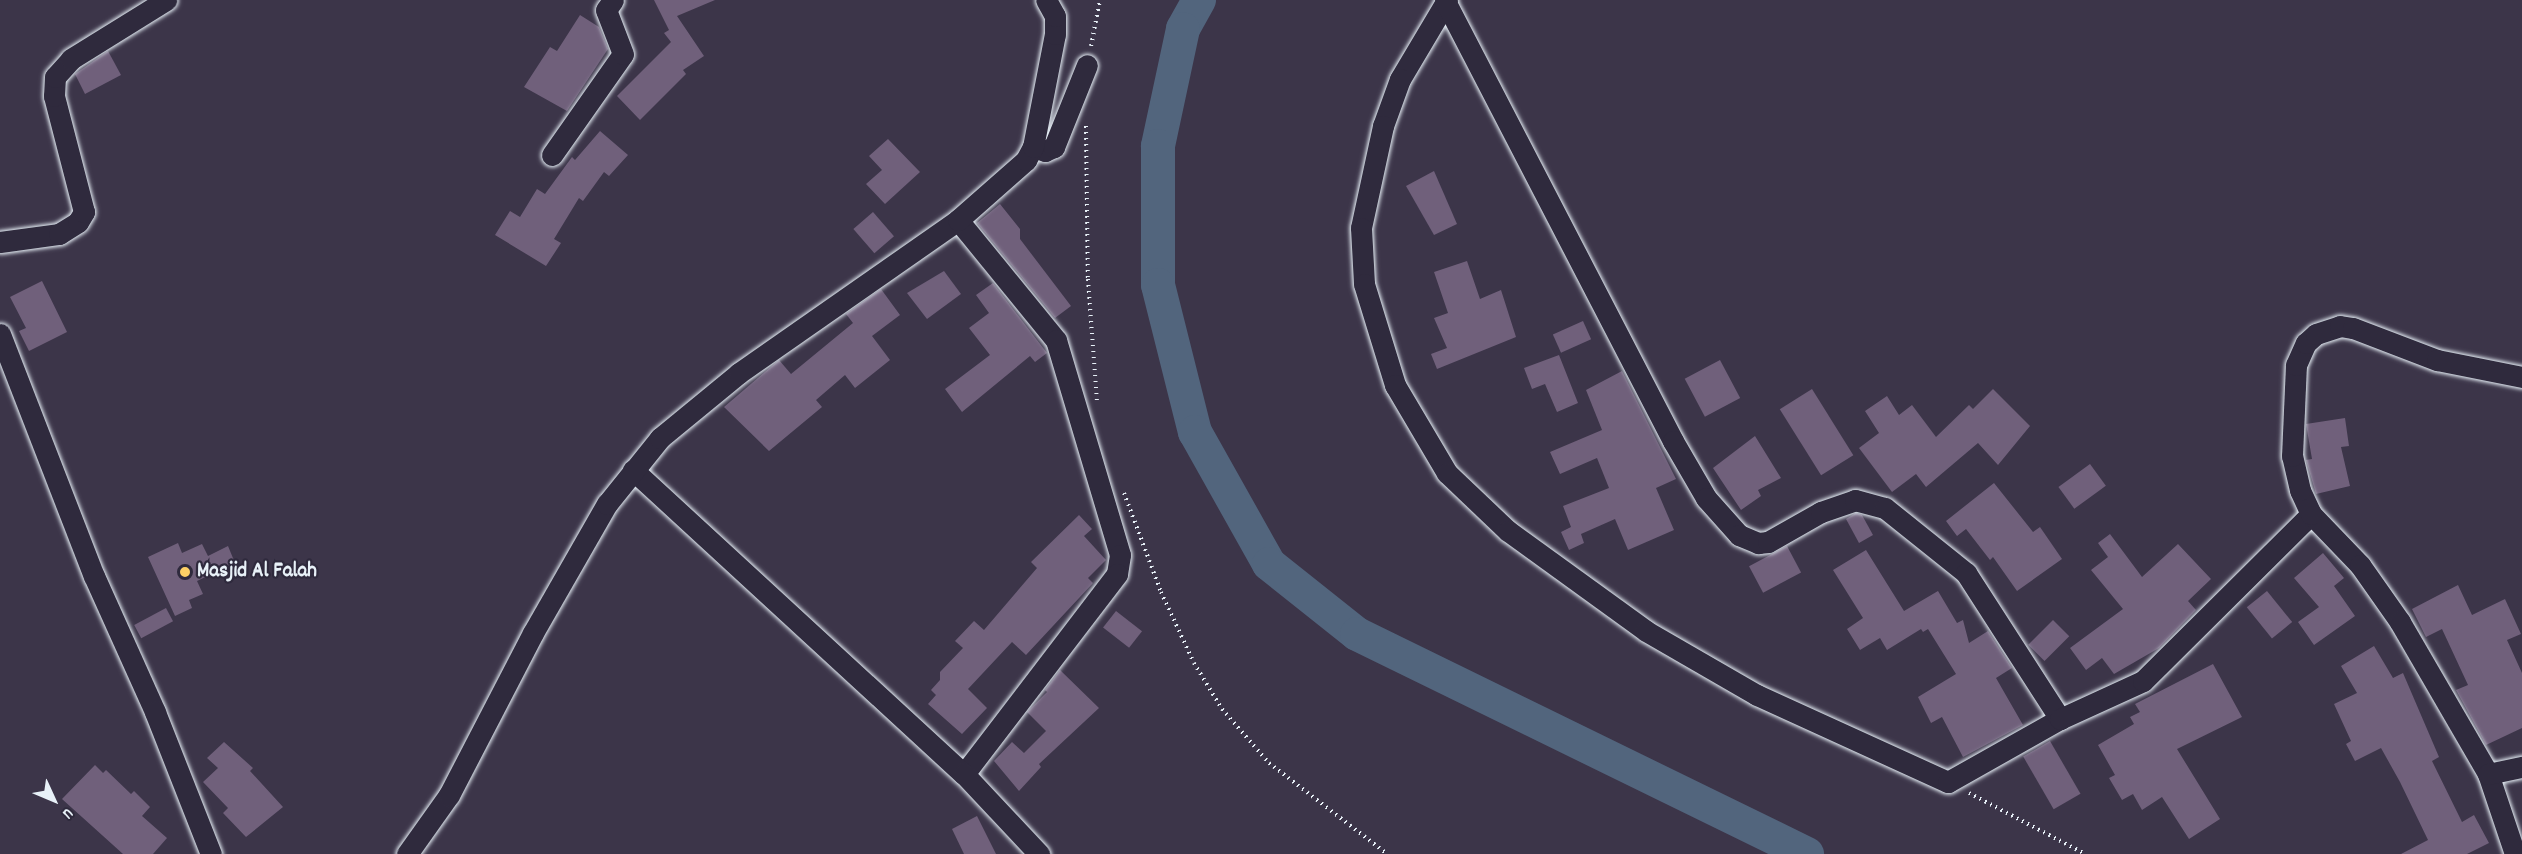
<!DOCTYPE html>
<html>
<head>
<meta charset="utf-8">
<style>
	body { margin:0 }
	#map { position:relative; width:2522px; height:854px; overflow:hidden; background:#3c3549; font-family:Dekko,sans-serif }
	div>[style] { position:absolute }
	.river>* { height:34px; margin:-17px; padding:0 17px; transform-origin:17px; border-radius:17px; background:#52657d }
	.building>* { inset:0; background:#70607b; transform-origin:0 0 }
	.path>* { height:4px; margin-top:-2px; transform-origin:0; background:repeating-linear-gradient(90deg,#e8f1f8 0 1.5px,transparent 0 6px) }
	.roads { filter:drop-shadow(0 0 2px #e8f1f8) drop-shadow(0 0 2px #e8f1f8) }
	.minor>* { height:21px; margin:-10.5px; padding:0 10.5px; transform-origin:10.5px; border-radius:10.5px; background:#2f2a3d }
	.dots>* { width:16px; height:16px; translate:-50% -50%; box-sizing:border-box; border:3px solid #2f2a3d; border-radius:50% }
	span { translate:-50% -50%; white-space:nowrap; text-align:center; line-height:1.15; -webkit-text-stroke:4.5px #2f2a3d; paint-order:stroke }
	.poi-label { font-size:21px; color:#e8f1f8; font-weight:700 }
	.left { translate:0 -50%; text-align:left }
	.north { position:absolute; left:24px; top:770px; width:60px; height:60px; -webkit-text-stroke:4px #2f2a3d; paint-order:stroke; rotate:134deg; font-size:16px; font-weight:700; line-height:24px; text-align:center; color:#e8f1f8 }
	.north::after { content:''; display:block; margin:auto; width:21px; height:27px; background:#e8f1f8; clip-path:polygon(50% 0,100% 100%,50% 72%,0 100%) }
</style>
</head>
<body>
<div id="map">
	<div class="river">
		<div style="left:1199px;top:0;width:33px;rotate:119deg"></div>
		<div style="left:1183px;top:29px;width:120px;rotate:102.1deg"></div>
		<div style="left:1158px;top:146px;width:139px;rotate:90deg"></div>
		<div style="left:1158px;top:285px;width:152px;rotate:75.9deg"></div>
		<div style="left:1195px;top:432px;width:151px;rotate:60.7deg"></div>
		<div style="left:1269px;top:564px;width:112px;rotate:38.5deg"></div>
		<div style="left:1357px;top:634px;width:501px;rotate:26.05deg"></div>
	</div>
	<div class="building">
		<div style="clip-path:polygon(654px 0,715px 0,677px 16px,704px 56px,683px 70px,686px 74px,640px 120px,617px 96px,671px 42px,664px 33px,669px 30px)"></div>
		<div style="clip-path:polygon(580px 15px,599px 27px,608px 49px,567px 111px,524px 87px,550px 47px,557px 51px)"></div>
		<div style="clip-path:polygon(108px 51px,121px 75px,85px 94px,75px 74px)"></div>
		<div style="clip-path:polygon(600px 131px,628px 155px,609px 176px,604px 172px,583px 201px,579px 198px,554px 239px,561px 243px,546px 266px,495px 235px,510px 211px,520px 217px,537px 189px,545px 194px,572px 157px,575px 160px)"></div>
		<div style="clip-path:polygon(888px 139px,920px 172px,885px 204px,866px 184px,882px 170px,869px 156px)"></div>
		<div style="clip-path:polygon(1434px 171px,1457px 224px,1434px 235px,1406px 186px)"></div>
		<div style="clip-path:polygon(1000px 204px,1020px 229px,1020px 239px,1071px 306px,1055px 318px,977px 223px)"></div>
		<div style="left:873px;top:212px;width:32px;height:26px;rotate:49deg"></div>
		<div style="clip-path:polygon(1467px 261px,1480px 299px,1501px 290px,1516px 337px,1437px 369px,1431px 354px,1447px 348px,1434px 318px,1448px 313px,1434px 272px)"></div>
		<div style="clip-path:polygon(944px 271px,961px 294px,927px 319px,907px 293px)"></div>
		<div style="clip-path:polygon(42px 281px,67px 332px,29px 351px,19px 331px,26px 328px,10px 297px)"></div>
		<div style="clip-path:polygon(993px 283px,1047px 353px,1035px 362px,1030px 356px,962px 412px,945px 389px,990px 355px,969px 328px,989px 313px,976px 295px)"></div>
		<div style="clip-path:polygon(881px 289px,900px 315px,872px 336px,890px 360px,855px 388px,845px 375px,816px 400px,822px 407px,769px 451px,724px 407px,779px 360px,791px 374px,853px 323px,846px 314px)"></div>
		<div style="left:1583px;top:321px;width:20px;height:33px;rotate:66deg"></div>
		<div style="clip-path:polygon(1559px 355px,1578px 403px,1557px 412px,1545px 384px,1532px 389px,1524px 368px)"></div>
		<div style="left:1720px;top:360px;width:43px;height:40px;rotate:62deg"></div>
		<div style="clip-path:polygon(1622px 371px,1676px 479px,1656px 488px,1674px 530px,1628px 550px,1615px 519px,1581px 534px,1584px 543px,1569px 550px,1561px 532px,1571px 527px,1563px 506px,1609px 488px,1597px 458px,1560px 474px,1550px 452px,1602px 430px,1586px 390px)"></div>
		<div style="left:1812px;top:389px;width:78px;height:38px;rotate:58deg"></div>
		<div style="clip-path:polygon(1993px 389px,2030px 426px,1998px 465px,1978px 443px,1926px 487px,1916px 474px,1892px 492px,1859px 448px,1879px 433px,1865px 411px,1887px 396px,1899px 415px,1912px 405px,1936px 437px,1969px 405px,1973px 409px)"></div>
		<div style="clip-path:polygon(2345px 418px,2349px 446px,2341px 447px,2350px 486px,2316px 494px,2306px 460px,2312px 459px,2306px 424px)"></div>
		<div style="clip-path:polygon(1755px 436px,1781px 478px,1758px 490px,1761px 496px,1741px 510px,1713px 468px)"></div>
		<div style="left:2090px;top:464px;width:27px;height:39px;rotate:54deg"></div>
		<div style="clip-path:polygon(1994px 483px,2033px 532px,2040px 527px,2062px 559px,2017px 591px,1993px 557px,1990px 560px,1966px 529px,1957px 536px,1946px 521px)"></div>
		<div style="clip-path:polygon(1856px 513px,1862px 515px,1873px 535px,1859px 543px,1846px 519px)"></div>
		<div style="clip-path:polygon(1079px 515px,1092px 529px,1084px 536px,1106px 560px,1088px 578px,1093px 583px,1026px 655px,1012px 642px,968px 689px,987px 708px,962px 734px,928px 704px,936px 695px,931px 690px,940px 680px,940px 672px,963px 648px,955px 641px,974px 621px,984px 630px,1037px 568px,1031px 562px)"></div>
		<div style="clip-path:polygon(2110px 534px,2142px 577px,2178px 544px,2211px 579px,2188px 601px,2196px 610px,2159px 648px,2114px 674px,2102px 658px,2086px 670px,2070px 648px,2123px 609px,2091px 570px,2108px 557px,2098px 543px)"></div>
		<div style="clip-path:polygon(178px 543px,182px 553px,202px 544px,208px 556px,228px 546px,235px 563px,197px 581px,203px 594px,189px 600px,192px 608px,175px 616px,148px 557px)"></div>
		<div style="left:1787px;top:546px;width:30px;height:43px;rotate:62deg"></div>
		<div style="clip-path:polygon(1866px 550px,1904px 611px,1938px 591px,1957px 623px,1963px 620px,1969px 643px,1988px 631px,2012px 668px,1996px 678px,2023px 725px,1963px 757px,1942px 717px,1931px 723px,1918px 697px,1956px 674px,1928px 629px,1923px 632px,1921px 629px,1887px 650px,1880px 638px,1860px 650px,1847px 629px,1863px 618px,1833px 570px)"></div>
		<div style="clip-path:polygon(2323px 553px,2344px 578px,2334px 586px,2355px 616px,2314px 645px,2298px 622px,2319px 607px,2294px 578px)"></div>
		<div style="clip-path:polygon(2458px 585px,2472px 615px,2505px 599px,2521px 634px,2507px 640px,2522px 673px,2522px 728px,2486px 745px,2456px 690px,2468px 685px,2442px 629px,2426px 637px,2412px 609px)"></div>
		<div style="left:2267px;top:591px;width:40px;height:26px;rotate:51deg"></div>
		<div style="left:166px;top:608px;width:15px;height:36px;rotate:62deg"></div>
		<div style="left:1116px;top:611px;width:33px;height:21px;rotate:38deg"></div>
		<div style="left:2053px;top:620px;width:23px;height:35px;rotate:45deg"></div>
		<div style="clip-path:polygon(2374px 646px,2393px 678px,2403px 673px,2439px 757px,2432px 761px,2462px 822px,2474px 815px,2489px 843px,2467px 854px,2401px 854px,2428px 840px,2400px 782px,2381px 748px,2355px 761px,2346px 744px,2351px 741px,2334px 704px,2357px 693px,2341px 666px)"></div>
		<div style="clip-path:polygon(2213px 664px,2242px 717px,2177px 749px,2220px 819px,2189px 839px,2162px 797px,2142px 810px,2133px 794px,2122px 800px,2109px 778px,2115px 775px,2098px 745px,2134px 724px,2130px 717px,2140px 712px,2135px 704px)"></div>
		<div style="clip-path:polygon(1060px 670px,1099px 708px,1039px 764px,1041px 767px,1019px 791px,994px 761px,1012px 742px,1024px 753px,1046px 731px,1027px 712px,1047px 692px,1045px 690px)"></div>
		<div style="left:2050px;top:741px;width:61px;height:31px;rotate:60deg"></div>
		<div style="clip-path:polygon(224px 742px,253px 768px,250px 771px,283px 807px,246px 837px,223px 813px,228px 808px,203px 782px,218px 768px,207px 758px)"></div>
		<div style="clip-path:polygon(95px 765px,103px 773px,106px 770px,131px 794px,134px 791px,150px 807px,142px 816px,167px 838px,153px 854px,123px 854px,62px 799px)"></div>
		<div style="clip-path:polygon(977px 816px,996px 854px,964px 854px,952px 829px)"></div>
	</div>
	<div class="path">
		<div style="left:1091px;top:46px;width:47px;rotate:-78.9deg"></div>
		<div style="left:1086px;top:126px;width:153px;rotate:89.3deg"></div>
		<div style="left:1088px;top:279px;width:123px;rotate:85.8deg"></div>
		<div style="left:1124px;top:493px;width:106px;rotate:69.5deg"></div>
		<div style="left:1161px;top:592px;width:78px;rotate:65.1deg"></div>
		<div style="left:1194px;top:663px;width:54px;rotate:58.7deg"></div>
		<div style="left:1222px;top:709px;width:72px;rotate:49deg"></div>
		<div style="left:1269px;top:763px;width:149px;rotate:37.6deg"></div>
		<div style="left:1969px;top:793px;width:131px;rotate:27.7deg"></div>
	</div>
	<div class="roads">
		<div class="minor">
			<div style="left:1447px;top:0;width:92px;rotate:120.7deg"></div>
			<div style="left:1400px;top:79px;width:50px;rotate:109.9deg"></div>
			<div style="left:1383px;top:126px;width:104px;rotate:102.2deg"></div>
			<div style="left:1361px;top:228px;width:56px;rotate:86.9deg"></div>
			<div style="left:1364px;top:284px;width:106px;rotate:72.9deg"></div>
			<div style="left:1395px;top:385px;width:102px;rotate:59.4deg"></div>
			<div style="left:1447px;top:473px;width:84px;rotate:43.6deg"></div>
			<div style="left:1508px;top:531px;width:170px;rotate:35.9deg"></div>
			<div style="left:1646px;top:631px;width:128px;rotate:30deg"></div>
			<div style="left:1757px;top:695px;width:210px;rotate:24.5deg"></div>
			<div style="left:1948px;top:782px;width:129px;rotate:-29.4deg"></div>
			<div style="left:1445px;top:1px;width:496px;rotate:62.6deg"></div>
			<div style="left:1673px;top:441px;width:66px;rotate:59.9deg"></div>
			<div style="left:1706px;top:498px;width:50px;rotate:48.3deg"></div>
			<div style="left:1739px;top:535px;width:21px;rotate:23deg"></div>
			<div style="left:1758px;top:543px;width:10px;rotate:-6deg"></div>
			<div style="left:1768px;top:542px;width:61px;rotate:-29.5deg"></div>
			<div style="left:1821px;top:512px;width:36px;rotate:-19deg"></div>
			<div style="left:1855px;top:500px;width:31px;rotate:15deg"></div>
			<div style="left:1885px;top:508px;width:104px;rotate:38.7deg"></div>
			<div style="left:1966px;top:573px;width:174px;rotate:57.2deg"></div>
			<div style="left:2060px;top:719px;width:91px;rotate:-24.6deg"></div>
			<div style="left:2143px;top:681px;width:237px;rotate:-44.8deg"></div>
			<div style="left:2311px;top:514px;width:71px;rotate:46.1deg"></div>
			<div style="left:2360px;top:565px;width:70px;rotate:54.9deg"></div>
			<div style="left:2400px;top:622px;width:176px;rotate:59.9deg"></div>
			<div style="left:1033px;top:147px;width:13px;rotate:18deg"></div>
			<div style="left:1045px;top:151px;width:10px;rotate:-24deg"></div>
			<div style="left:1054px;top:147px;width:88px;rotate:-68.1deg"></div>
			<div style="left:552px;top:155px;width:123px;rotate:-54.9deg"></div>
			<div style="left:623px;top:54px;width:47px;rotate:-111.1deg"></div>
			<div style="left:606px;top:10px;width:12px;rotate:-55deg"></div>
			<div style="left:958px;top:220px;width:155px;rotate:50.8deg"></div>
			<div style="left:1056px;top:340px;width:224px;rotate:73.4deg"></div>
			<div style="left:1120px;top:555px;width:19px;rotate:99deg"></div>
			<div style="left:1117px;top:574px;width:252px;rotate:127.4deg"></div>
			<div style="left:0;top:242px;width:60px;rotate:-7.7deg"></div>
			<div style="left:59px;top:234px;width:22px;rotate:-32deg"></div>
			<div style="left:78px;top:222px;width:12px;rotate:-59deg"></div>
			<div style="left:84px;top:212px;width:120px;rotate:-104.5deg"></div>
			<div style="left:54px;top:96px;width:19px;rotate:-87deg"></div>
			<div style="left:55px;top:77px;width:24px;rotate:-48deg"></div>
			<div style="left:71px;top:59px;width:112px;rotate:-31.8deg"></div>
			<div style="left:0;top:334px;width:260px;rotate:68.8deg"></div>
			<div style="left:94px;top:576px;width:149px;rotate:65.8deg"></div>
			<div style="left:155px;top:712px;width:153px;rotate:68.5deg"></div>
			<div style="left:633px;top:470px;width:449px;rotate:42.6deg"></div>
			<div style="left:964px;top:774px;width:110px;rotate:46.8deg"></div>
			<div style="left:2311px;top:514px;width:26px;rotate:-115deg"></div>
			<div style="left:2300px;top:490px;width:35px;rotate:-103deg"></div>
			<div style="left:2292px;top:456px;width:91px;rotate:-87.5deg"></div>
			<div style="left:2296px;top:365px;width:24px;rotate:-66deg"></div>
			<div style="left:2306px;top:343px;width:13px;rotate:-42deg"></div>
			<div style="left:2316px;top:334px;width:25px;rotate:-18deg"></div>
			<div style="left:2340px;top:326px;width:13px;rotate:9deg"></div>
			<div style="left:2353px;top:328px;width:90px;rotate:20.9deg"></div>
			<div style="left:2437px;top:360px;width:87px;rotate:11.3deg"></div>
			<div style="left:407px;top:854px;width:72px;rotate:-54.6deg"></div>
			<div style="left:449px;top:795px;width:182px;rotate:-62.6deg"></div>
			<div style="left:533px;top:633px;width:149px;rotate:-60.2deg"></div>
			<div style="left:607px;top:504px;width:85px;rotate:-51.2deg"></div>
			<div style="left:660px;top:438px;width:102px;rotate:-39.4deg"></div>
			<div style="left:739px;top:373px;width:267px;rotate:-34.9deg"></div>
			<div style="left:958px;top:220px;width:91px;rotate:-41.4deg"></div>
			<div style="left:1026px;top:160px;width:15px;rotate:-62deg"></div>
			<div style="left:1033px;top:147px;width:115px;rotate:-79deg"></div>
			<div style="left:1055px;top:34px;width:18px;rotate:-90deg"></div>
			<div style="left:1055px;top:16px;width:18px;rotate:-119deg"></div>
			<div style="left:2515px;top:854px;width:84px;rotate:-108.6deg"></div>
			<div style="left:2488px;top:774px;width:35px;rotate:-12deg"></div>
		</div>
	</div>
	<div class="dots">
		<div style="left:185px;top:572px;background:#ffd166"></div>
	</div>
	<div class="poi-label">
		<span class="left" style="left:197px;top:572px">Masjid Al Falah</span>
	</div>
	<div class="north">U</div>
</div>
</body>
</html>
